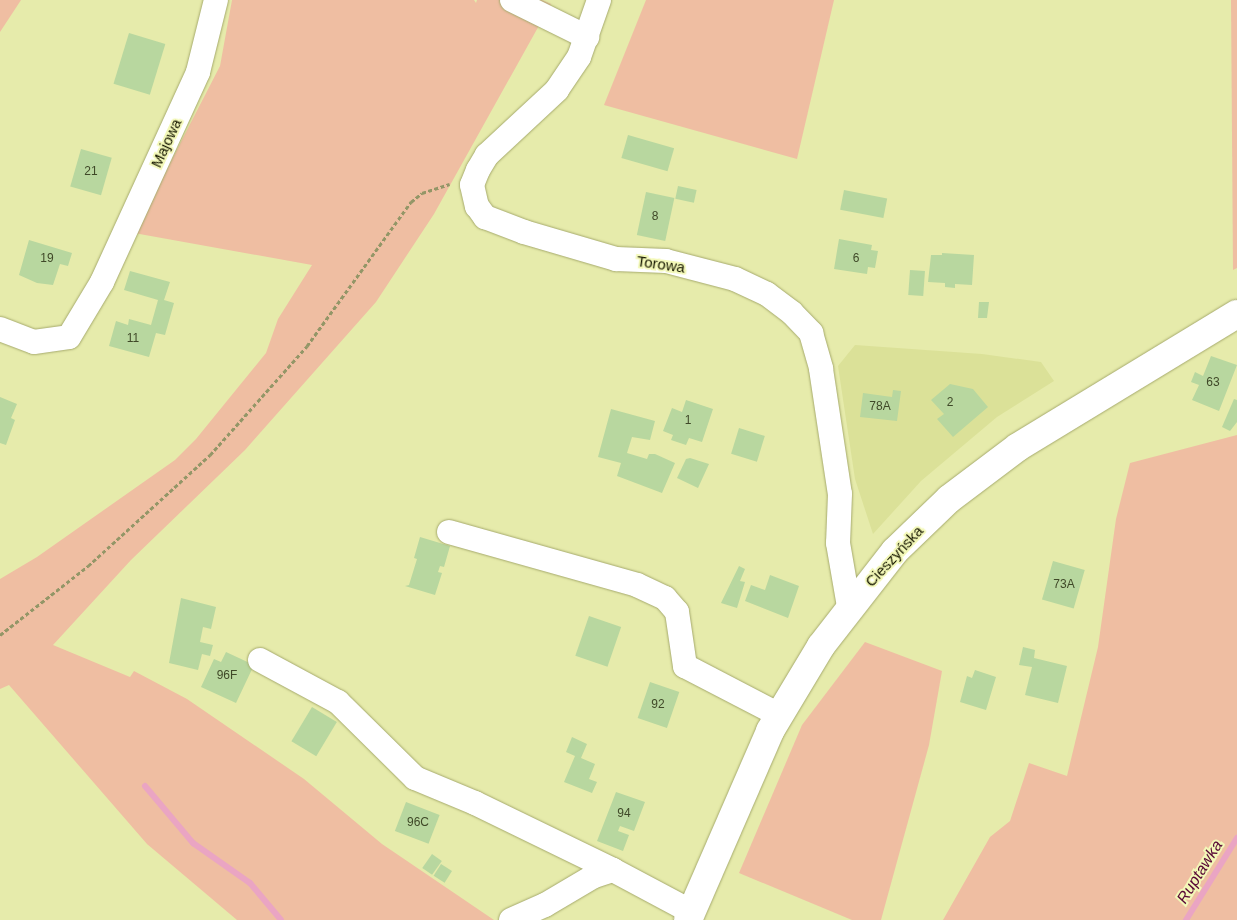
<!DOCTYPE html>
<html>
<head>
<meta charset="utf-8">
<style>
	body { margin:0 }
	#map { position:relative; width:1237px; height:920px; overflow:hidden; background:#e6ebab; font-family:Helvetica,sans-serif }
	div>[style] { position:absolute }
	.built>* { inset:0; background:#dbe198 }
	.green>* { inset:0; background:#efbea2 }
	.stream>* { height:6px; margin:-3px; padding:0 3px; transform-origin:3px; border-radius:3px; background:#eaa5c3 }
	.building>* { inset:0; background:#b8d79f; transform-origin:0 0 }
	.path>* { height:3px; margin-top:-1.5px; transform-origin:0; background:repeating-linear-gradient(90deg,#939667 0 4px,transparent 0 6.5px) }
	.roads { filter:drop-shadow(0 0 1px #a6aa6d) drop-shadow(0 0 1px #a6aa6d) }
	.minor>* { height:24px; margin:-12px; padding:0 12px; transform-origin:12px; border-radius:12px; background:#fff }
	.major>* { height:28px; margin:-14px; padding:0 14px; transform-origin:14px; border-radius:14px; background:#fff }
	span { translate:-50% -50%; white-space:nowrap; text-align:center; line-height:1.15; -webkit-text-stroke:4px #f3f8b8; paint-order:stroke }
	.number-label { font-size:12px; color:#3f4828 }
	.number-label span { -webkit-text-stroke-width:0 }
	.street-label { font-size:15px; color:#171801 }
	.water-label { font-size:16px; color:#580836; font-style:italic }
</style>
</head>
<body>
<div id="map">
	<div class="built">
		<div style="clip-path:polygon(855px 345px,982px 354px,1041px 362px,1054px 381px,997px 417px,921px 481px,873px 534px,855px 479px,838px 366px)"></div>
	</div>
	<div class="green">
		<div style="clip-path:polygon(0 0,21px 0,0 32px)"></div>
		<div style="clip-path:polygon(232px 0,474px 0,476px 3px,477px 0,542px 0,551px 4px,434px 214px,376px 302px,245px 450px,131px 560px,53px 645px,130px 677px,134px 671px,187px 699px,304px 779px,382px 844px,494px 920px,237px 920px,147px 844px,9px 685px,0 689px,0 579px,37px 557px,175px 460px,196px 439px,266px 353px,278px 319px,312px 265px,134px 233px,220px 66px)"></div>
		<div style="clip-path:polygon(646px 0,834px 0,797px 159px,604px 105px)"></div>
		<div style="clip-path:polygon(1231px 0,1237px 0,1237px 268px,1233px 270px)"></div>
		<div style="clip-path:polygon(1237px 435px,1237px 920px,943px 920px,990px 837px,1010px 821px,1029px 763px,1067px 776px,1098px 647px,1116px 519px,1130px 463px)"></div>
		<div style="clip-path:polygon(865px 642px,942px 671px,929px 745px,881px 920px,852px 920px,739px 873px,802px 725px)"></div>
	</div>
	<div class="stream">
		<div style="left:145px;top:786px;width:75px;rotate:49.9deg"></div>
		<div style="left:193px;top:843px;width:70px;rotate:35.1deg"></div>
		<div style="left:250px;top:883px;width:48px;rotate:50deg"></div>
		<div style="left:1186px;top:920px;width:97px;rotate:-58.1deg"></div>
	</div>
	<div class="building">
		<div style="left:129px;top:33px;width:38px;height:53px;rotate:17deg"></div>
		<div style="left:628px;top:135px;width:48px;height:24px;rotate:16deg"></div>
		<div style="left:81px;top:149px;width:32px;height:39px;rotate:16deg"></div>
		<div style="left:678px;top:186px;width:19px;height:13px;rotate:12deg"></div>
		<div style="left:844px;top:190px;width:44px;height:20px;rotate:11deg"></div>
		<div style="left:646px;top:192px;width:29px;height:44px;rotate:12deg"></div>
		<div style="clip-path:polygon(839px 239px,872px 245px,871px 250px,878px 251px,875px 268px,868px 267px,867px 274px,834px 269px)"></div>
		<div style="clip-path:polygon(29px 240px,72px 253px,68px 266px,60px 264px,53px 285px,37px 283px,19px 275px)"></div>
		<div style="clip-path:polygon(942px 253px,974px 255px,972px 285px,955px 284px,955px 288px,945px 287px,945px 283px,928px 282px,931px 255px,942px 255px)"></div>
		<div style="left:910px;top:270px;width:15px;height:25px;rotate:4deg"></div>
		<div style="clip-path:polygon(130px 271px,170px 282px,164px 300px,174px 303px,165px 335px,156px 333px,149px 357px,109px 346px,116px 321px,128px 325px,129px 319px,151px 325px,158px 300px,124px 290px)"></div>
		<div style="clip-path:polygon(979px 302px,989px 302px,987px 318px,978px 318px)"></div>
		<div style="clip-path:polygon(1211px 356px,1237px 365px,1219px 411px,1192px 400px,1199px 385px,1191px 382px,1195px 372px,1203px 376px)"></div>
		<div style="clip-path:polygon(950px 384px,973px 389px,988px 407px,953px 437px,937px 419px,944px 414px,931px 400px)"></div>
		<div style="clip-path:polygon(893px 390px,901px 391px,897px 421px,860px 417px,863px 393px,892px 397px)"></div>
		<div style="clip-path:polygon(0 397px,17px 404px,11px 418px,15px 420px,6px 445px,0 443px)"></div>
		<div style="clip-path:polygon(1234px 399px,1237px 400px,1237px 422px,1230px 431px,1222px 427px)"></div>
		<div style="clip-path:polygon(686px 400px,713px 409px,702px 442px,689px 438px,686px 445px,671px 440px,673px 435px,663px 431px,672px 408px,682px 412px)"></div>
		<div style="clip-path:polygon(611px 409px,655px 421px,650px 440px,632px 437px,627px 453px,647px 459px,649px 454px,655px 454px,675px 463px,662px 493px,617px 476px,621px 463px,598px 457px)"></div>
		<div style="left:739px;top:428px;width:27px;height:27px;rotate:17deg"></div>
		<div style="clip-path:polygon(690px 458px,709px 464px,698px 488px,677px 478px,686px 459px)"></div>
		<div style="clip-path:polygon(420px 537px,450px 546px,444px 567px,440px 566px,438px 572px,442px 573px,435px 595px,405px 586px,409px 585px,417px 559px,414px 558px)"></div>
		<div style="left:1053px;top:561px;width:33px;height:40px;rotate:16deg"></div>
		<div style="clip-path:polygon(739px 566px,745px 569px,740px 581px,745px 582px,737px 608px,721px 603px)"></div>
		<div style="clip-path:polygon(770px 575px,799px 586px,788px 618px,745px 601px,751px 585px,765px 590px)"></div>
		<div style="clip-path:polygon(181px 598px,216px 607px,211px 629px,203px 627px,200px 642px,213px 645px,210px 656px,202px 654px,198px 670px,169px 663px)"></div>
		<div style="left:589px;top:616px;width:34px;height:42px;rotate:19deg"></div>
		<div style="clip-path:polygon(1023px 647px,1035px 650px,1034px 658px,1067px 666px,1058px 703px,1025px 695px,1032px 667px,1019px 665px)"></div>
		<div style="clip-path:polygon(226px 652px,254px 665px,236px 703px,201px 687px,214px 659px,221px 662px)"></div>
		<div style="clip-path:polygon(975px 670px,996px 677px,986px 710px,960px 702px,967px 676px,972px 678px)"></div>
		<div style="left:650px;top:682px;width:31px;height:38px;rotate:19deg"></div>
		<div style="left:312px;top:707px;width:29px;height:40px;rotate:31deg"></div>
		<div style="clip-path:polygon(572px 737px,587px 744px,581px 758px,595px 764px,589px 779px,597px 782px,592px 793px,564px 782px,575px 756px,566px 752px)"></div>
		<div style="clip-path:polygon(616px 792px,645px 802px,634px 831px,620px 826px,618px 831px,629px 835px,623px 851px,597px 841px)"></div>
		<div style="left:406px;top:802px;width:36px;height:31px;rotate:21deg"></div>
		<div style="left:432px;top:854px;width:12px;height:17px;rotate:35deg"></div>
		<div style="left:441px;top:864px;width:13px;height:14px;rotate:32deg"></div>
	</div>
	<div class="path">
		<div style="left:0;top:635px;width:112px;rotate:-38.1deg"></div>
		<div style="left:88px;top:566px;width:165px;rotate:-42.3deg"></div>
		<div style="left:210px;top:455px;width:146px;rotate:-48.3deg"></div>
		<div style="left:307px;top:346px;width:178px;rotate:-54.2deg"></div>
		<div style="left:411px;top:202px;width:14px;rotate:-39deg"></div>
		<div style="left:422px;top:193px;width:29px;rotate:-18deg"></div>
	</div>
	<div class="roads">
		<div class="minor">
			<div style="left:512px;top:0;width:84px;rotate:26.3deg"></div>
			<div style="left:599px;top:0;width:60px;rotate:109.3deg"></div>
			<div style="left:579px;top:57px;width:40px;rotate:124deg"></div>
			<div style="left:557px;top:90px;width:96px;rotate:137.1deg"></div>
			<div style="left:487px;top:155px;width:17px;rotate:121deg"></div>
			<div style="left:478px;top:170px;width:16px;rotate:112deg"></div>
			<div style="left:472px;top:185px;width:22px;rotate:77deg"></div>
			<div style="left:477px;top:206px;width:14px;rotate:54deg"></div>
			<div style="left:485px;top:217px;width:42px;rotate:21deg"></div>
			<div style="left:524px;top:232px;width:96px;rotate:16.4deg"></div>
			<div style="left:616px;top:259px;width:50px;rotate:2.3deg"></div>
			<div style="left:666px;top:261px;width:71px;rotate:14.6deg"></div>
			<div style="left:735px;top:279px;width:35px;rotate:25deg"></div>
			<div style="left:767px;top:294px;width:31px;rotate:37deg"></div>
			<div style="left:792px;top:313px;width:28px;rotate:46deg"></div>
			<div style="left:811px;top:333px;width:37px;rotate:74deg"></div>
			<div style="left:821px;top:369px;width:126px;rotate:81.4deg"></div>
			<div style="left:840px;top:494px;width:49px;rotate:92.3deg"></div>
			<div style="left:838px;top:543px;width:65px;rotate:80.2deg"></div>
			<div style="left:0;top:329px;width:36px;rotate:21deg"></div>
			<div style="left:34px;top:342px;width:35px;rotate:-8deg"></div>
			<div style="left:69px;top:337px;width:64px;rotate:-59deg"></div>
			<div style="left:102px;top:282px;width:231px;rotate:-65.4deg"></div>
			<div style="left:198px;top:72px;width:74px;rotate:-76deg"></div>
			<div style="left:449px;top:532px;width:195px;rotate:15.7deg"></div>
			<div style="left:637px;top:585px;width:31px;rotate:25deg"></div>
			<div style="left:665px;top:598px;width:18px;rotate:49deg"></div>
			<div style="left:677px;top:612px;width:55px;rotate:81.6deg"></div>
			<div style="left:685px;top:666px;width:106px;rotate:27.5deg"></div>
			<div style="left:260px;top:660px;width:89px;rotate:28.3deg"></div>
			<div style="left:338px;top:702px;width:108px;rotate:44.6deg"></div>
			<div style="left:415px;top:778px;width:65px;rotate:22.6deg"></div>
			<div style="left:475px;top:803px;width:153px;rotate:25.9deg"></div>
			<div style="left:511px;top:920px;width:37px;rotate:-24deg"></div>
			<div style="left:545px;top:905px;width:57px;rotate:-30.6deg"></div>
			<div style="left:594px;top:876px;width:20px;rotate:-18deg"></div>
			<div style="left:613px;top:870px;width:89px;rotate:28deg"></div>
		</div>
		<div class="major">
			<div style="left:688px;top:920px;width:206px;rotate:-66.5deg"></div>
			<div style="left:770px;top:731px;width:99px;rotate:-59deg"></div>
			<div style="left:821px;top:646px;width:120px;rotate:-52.1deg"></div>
			<div style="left:895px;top:551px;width:75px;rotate:-43.9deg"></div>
			<div style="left:949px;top:499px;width:86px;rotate:-37deg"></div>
			<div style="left:1018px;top:447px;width:256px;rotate:-31.3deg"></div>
		</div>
	</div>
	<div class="number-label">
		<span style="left:91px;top:172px">21</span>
		<span style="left:655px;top:217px">8</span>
		<span style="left:47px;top:259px">19</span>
		<span style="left:856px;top:259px">6</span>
		<span style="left:133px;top:339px">11</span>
		<span style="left:1213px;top:383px">63</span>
		<span style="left:950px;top:403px">2</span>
		<span style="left:880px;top:407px">78A</span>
		<span style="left:688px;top:421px">1</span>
		<span style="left:1064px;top:585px">73A</span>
		<span style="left:227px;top:676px">96F</span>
		<span style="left:658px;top:705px">92</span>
		<span style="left:624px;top:814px">94</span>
		<span style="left:418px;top:823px">96C</span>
	</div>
	<div class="street-label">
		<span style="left:166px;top:143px;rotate:-65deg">Majowa</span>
		<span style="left:661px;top:264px;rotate:8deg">Torowa</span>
		<span style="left:894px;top:556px;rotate:-47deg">Cieszyńska</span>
	</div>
	<div class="water-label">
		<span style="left:1200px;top:872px;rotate:-58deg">Ruptawka</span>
	</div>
</div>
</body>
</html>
